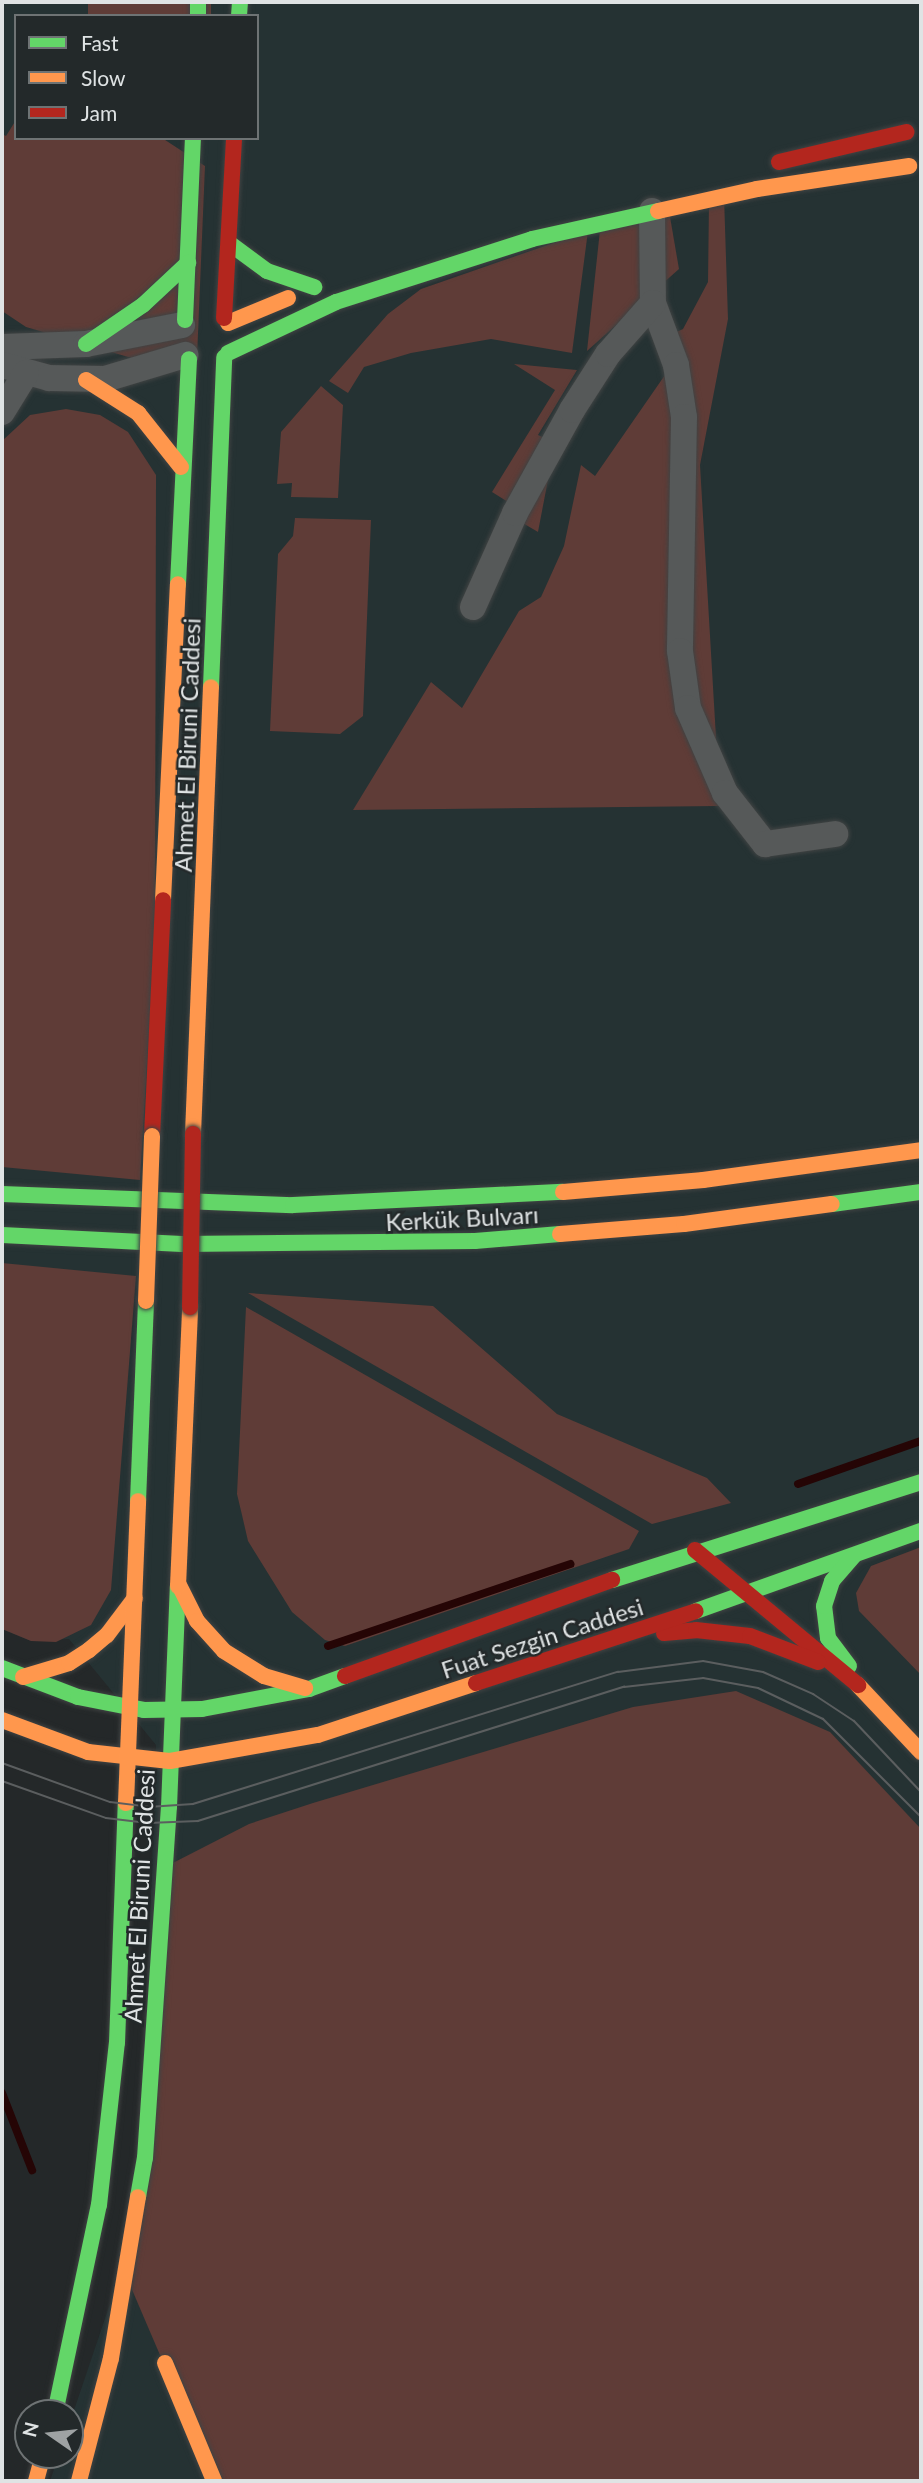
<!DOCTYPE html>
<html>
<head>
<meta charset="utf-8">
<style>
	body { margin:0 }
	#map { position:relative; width:923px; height:2483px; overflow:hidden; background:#242829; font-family:Lato,sans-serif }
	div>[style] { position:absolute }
	.built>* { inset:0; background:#253233 }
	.green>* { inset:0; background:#5f3c37; transform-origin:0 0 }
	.stream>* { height:8px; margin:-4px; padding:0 4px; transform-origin:4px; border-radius:4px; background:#250505 }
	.roads { filter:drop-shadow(0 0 2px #404343) drop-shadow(0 0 2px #404343) }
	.street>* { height:26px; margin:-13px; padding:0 13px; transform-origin:13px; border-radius:13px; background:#565959 }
	.fast>* { height:16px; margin:-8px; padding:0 8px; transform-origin:8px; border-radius:8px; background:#63d668 }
	.slow>* { height:16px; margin:-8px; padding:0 8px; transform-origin:8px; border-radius:8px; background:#ff974d }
	.jam>* { height:16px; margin:-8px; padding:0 8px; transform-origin:8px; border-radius:8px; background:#b3261e }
	.tram>* { height:2px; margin:-1px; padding:0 1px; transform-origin:1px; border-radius:1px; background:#5b5e5f }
	.bridges { filter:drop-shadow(0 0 2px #404343) drop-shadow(0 0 2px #404343) }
	.slow-bridge>* { height:16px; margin:-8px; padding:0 8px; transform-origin:8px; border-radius:8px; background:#ff974d }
	.jam-bridge>* { height:16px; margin:-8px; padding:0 8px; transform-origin:8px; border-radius:8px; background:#b3261e }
	span { translate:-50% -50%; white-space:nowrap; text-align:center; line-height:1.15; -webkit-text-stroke:5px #23292a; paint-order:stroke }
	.street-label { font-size:24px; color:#dfe3e4 }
	.frame { position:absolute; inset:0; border:4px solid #dfe3e4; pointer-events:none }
	.legend { position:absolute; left:14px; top:14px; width:245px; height:126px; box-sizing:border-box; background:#23292a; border:2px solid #6e7374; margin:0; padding:9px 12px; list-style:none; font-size:21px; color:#dfe3e4 }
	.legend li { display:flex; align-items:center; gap:14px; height:35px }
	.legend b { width:35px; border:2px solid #6e7374 }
	.north { position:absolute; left:14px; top:2399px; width:70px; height:70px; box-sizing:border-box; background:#23292a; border:2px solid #6e7374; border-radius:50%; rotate:284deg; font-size:19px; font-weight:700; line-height:28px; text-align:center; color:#dfe3e4 }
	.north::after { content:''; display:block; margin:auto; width:24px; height:32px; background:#9ea2a3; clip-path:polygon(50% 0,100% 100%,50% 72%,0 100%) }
</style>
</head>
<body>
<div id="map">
	<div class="built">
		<div style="clip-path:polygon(evenodd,2px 2px,921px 2px,921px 2481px,50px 2481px,59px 2455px,70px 2455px,70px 2422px,140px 2215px,156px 1745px,69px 1639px,31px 1641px,2px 1629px,2px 2px,16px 16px,257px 16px,257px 138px,16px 138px,16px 16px)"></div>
	</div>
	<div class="green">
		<div style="left:88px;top:2px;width:123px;height:21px"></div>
		<div style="clip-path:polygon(16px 120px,16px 138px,162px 138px,205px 166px,197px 357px,135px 359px,26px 327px,2px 311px,2px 134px,6px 136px)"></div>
		<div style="clip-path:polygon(724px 196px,728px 319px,700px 465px,720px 806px,353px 810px,431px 682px,462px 708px,519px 611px,541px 597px,564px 546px,581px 465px,595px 476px,683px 349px,668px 336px,683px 329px,708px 282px,709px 201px)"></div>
		<div style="clip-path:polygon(669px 211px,679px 269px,587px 351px,600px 230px)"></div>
		<div style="clip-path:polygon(588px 231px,572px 353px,491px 339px,411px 353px,364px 367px,348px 393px,329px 381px,388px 314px,421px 289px)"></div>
		<div style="clip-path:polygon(514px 364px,577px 370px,538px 435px,555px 443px,538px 532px,516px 519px,521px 510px,492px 492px,555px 390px)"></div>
		<div style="clip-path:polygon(321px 386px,343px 405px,338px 498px,291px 497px,292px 483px,277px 484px,281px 432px)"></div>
		<div style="clip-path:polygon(66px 409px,100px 415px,128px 432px,156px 475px,155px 930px,140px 1180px,2px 1167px,2px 441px,30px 415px)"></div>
		<div style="clip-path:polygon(295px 518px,371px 520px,363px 716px,340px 734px,270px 731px,278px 554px,293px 536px)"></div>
		<div style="clip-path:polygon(2px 1263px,136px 1276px,111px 1590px,91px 1625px,56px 1642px,31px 1641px,2px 1629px)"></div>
		<div style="clip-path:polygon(248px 1293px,433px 1306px,557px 1414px,707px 1478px,731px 1503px,652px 1524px)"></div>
		<div style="clip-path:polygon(246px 1307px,639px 1531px,629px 1549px,345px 1646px,325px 1640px,292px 1612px,248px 1541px,242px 1515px,237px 1494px)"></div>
		<div style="clip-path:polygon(921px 1547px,921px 1675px,859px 1611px,856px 1593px,871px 1566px)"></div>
		<div style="clip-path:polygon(736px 1691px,830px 1732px,921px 1829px,921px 2481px,214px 2481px,127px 2278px,165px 1867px,249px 1824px,313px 1803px,633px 1707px)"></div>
	</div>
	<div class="stream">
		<div style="left:798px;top:1484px;width:130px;rotate:-19.3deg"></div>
		<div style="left:328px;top:1646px;width:256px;rotate:-18.7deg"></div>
		<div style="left:2px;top:2093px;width:83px;rotate:68.7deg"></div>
	</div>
	<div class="roads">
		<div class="street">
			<div style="left:652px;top:211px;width:92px;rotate:89.4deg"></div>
			<div style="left:653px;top:303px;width:66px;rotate:69.6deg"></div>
			<div style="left:676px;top:365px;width:53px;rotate:81.3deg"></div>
			<div style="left:684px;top:417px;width:234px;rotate:91deg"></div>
			<div style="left:680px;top:651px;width:58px;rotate:82deg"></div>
			<div style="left:688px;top:708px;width:93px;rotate:66.5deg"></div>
			<div style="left:725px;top:793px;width:65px;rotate:51.9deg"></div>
			<div style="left:765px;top:844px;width:71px;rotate:-8.1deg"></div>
			<div style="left:2px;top:347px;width:84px;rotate:-2deg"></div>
			<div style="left:86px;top:344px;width:98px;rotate:-11.2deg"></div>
			<div style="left:2px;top:365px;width:49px;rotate:15.5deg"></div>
			<div style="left:49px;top:378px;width:56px;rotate:1deg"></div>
			<div style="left:105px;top:379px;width:84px;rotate:-16.7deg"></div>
			<div style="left:2px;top:412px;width:46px;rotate:-58.4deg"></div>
			<div style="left:473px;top:607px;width:103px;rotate:-65.9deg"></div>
			<div style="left:515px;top:513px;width:118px;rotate:-61deg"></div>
			<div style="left:572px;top:410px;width:67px;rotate:-57.3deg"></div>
			<div style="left:608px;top:354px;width:68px;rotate:-48.6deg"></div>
		</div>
		<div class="fast">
			<div style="left:198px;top:2px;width:14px;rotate:90deg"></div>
			<div style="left:239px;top:16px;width:14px;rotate:-86deg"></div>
			<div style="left:229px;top:243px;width:47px;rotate:36.4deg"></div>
			<div style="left:267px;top:271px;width:50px;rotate:18.8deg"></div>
			<div style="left:185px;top:320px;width:182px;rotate:-87.5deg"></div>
			<div style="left:86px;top:344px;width:69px;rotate:-34.4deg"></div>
			<div style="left:143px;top:305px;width:62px;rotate:-43deg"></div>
			<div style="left:228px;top:353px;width:119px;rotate:-25.3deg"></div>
			<div style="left:336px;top:302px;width:206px;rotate:-17.8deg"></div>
			<div style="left:532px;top:239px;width:129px;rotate:-12.5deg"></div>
			<div style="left:178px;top:584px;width:225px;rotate:-87.2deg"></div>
			<div style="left:211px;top:687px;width:330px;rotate:-87.7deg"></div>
			<div style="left:2px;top:1194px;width:291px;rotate:2.2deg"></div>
			<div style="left:293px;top:1205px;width:270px;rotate:-2.8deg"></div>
			<div style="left:832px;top:1204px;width:90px;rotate:-7.7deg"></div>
			<div style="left:2px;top:1235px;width:180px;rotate:2.9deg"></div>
			<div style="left:182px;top:1244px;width:293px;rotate:-0.6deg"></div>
			<div style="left:475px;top:1241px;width:85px;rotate:-4.7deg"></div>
			<div style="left:138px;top:1501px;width:200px;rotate:-87.7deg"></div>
			<div style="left:612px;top:1580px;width:324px;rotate:-17.6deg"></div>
			<div style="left:696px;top:1611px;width:239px;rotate:-19.6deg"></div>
			<div style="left:849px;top:1666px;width:35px;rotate:-127deg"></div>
			<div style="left:828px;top:1638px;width:32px;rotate:-97deg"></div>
			<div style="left:824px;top:1606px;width:26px;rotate:-72deg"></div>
			<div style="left:832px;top:1581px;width:33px;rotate:-49deg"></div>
			<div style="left:2px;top:1668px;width:81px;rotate:20.9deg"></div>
			<div style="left:78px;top:1697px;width:67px;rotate:11.1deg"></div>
			<div style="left:144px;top:1710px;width:58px;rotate:-1deg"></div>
			<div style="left:202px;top:1709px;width:109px;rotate:-10.6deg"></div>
			<div style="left:309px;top:1689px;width:38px;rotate:-20deg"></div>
			<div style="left:138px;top:2197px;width:40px;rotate:-80deg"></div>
			<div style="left:145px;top:2158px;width:352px;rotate:-86.1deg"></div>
			<div style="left:169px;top:1807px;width:221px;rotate:-87.7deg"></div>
			<div style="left:55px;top:2413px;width:213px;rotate:-78.1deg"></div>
			<div style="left:99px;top:2205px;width:163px;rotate:-83.7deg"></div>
			<div style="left:117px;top:2043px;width:240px;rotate:-87.9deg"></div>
		</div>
		<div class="slow">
			<div style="left:658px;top:211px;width:101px;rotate:-12.5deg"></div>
			<div style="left:757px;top:189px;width:154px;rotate:-8.6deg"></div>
			<div style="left:228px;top:323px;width:65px;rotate:-22.6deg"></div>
			<div style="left:86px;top:380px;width:62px;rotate:32.4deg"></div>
			<div style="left:138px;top:413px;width:69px;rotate:51.5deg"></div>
			<div style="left:163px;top:900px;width:316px;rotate:-87.3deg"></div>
			<div style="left:193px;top:1134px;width:447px;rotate:-87.7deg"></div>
			<div style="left:563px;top:1192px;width:141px;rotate:-4.9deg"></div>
			<div style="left:703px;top:1180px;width:220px;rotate:-7.8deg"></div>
			<div style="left:560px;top:1234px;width:124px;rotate:-4.6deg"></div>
			<div style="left:684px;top:1224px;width:149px;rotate:-7.7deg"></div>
			<div style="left:179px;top:1585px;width:40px;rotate:63.4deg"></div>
			<div style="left:197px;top:1621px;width:40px;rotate:48deg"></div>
			<div style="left:224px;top:1651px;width:47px;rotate:32deg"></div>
			<div style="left:264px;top:1676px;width:43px;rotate:16.3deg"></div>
			<div style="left:178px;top:1586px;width:279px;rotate:-87.5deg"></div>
			<div style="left:23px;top:1677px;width:48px;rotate:-16.9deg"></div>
			<div style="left:69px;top:1663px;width:24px;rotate:-33deg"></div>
			<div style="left:89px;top:1650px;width:23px;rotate:-40deg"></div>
			<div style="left:107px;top:1635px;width:46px;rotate:-52.9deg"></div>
			<div style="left:858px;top:1685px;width:92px;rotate:46.8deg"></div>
			<div style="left:2px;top:1720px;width:92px;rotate:20.4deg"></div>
			<div style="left:88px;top:1752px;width:82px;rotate:6.3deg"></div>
			<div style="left:170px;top:1761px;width:150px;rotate:-10deg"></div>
			<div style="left:318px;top:1735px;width:166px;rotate:-18.2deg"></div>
			<div style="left:126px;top:1803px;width:302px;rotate:-87.7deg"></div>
			<div style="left:165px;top:2363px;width:128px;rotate:67.4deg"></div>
			<div style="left:36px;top:2481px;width:27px;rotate:-75deg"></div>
			<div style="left:79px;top:2481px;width:127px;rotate:-75.4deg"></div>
			<div style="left:111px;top:2358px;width:163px;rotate:-80.5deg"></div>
		</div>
		<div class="jam">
			<div style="left:779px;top:162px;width:131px;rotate:-13.2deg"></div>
			<div style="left:224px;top:318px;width:180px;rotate:-86.8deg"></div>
			<div style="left:152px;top:1136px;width:236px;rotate:-87.3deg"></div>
			<div style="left:695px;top:1550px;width:212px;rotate:39.6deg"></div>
			<div style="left:664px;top:1633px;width:32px;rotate:-5deg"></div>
			<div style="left:696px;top:1630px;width:54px;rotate:6.3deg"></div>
			<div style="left:750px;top:1636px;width:73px;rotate:20.9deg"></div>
			<div style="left:345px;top:1676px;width:284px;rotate:-19.8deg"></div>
			<div style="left:476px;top:1683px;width:231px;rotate:-18.1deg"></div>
		</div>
	</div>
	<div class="tram">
		<div style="left:2px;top:1763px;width:115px;rotate:19.9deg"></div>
		<div style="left:110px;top:1802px;width:38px;rotate:7deg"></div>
		<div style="left:148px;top:1807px;width:45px;rotate:-3.8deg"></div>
		<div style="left:193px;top:1804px;width:445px;rotate:-17.3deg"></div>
		<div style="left:618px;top:1672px;width:86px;rotate:-7.4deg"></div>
		<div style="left:703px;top:1661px;width:61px;rotate:10.4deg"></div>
		<div style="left:763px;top:1672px;width:55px;rotate:23.7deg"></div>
		<div style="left:813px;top:1694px;width:49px;rotate:33.4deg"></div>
		<div style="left:854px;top:1721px;width:98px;rotate:46.7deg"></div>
		<div style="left:2px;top:1781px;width:110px;rotate:19.6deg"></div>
		<div style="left:106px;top:1818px;width:42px;rotate:6.8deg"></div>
		<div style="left:148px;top:1823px;width:50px;rotate:-2.3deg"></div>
		<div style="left:198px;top:1821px;width:447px;rotate:-17.5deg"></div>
		<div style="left:624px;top:1687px;width:80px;rotate:-6.5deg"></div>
		<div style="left:703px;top:1678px;width:56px;rotate:10.3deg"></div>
		<div style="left:758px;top:1688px;width:72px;rotate:25.5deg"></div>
		<div style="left:823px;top:1719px;width:139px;rotate:45deg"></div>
	</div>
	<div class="bridges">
		<div class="slow-bridge">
			<div style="left:146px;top:1301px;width:165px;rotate:-87.9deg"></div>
		</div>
		<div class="jam-bridge">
			<div style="left:190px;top:1307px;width:173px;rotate:-89deg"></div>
		</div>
	</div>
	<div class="street-label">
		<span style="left:187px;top:745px;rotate:-88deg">Ahmet El Biruni Caddesi</span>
		<span style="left:462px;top:1218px;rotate:-3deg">Kerkük Bulvarı</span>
		<span style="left:542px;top:1638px;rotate:-18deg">Fuat Sezgin Caddesi</span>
		<span style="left:139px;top:1896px;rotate:-87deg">Ahmet El Biruni Caddesi</span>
	</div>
	<div class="frame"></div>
	<ul class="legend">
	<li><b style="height:9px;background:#63d668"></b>Fast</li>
	<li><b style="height:9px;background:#ff974d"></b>Slow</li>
	<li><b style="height:9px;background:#b3261e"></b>Jam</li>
	</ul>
	<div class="north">N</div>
</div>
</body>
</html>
